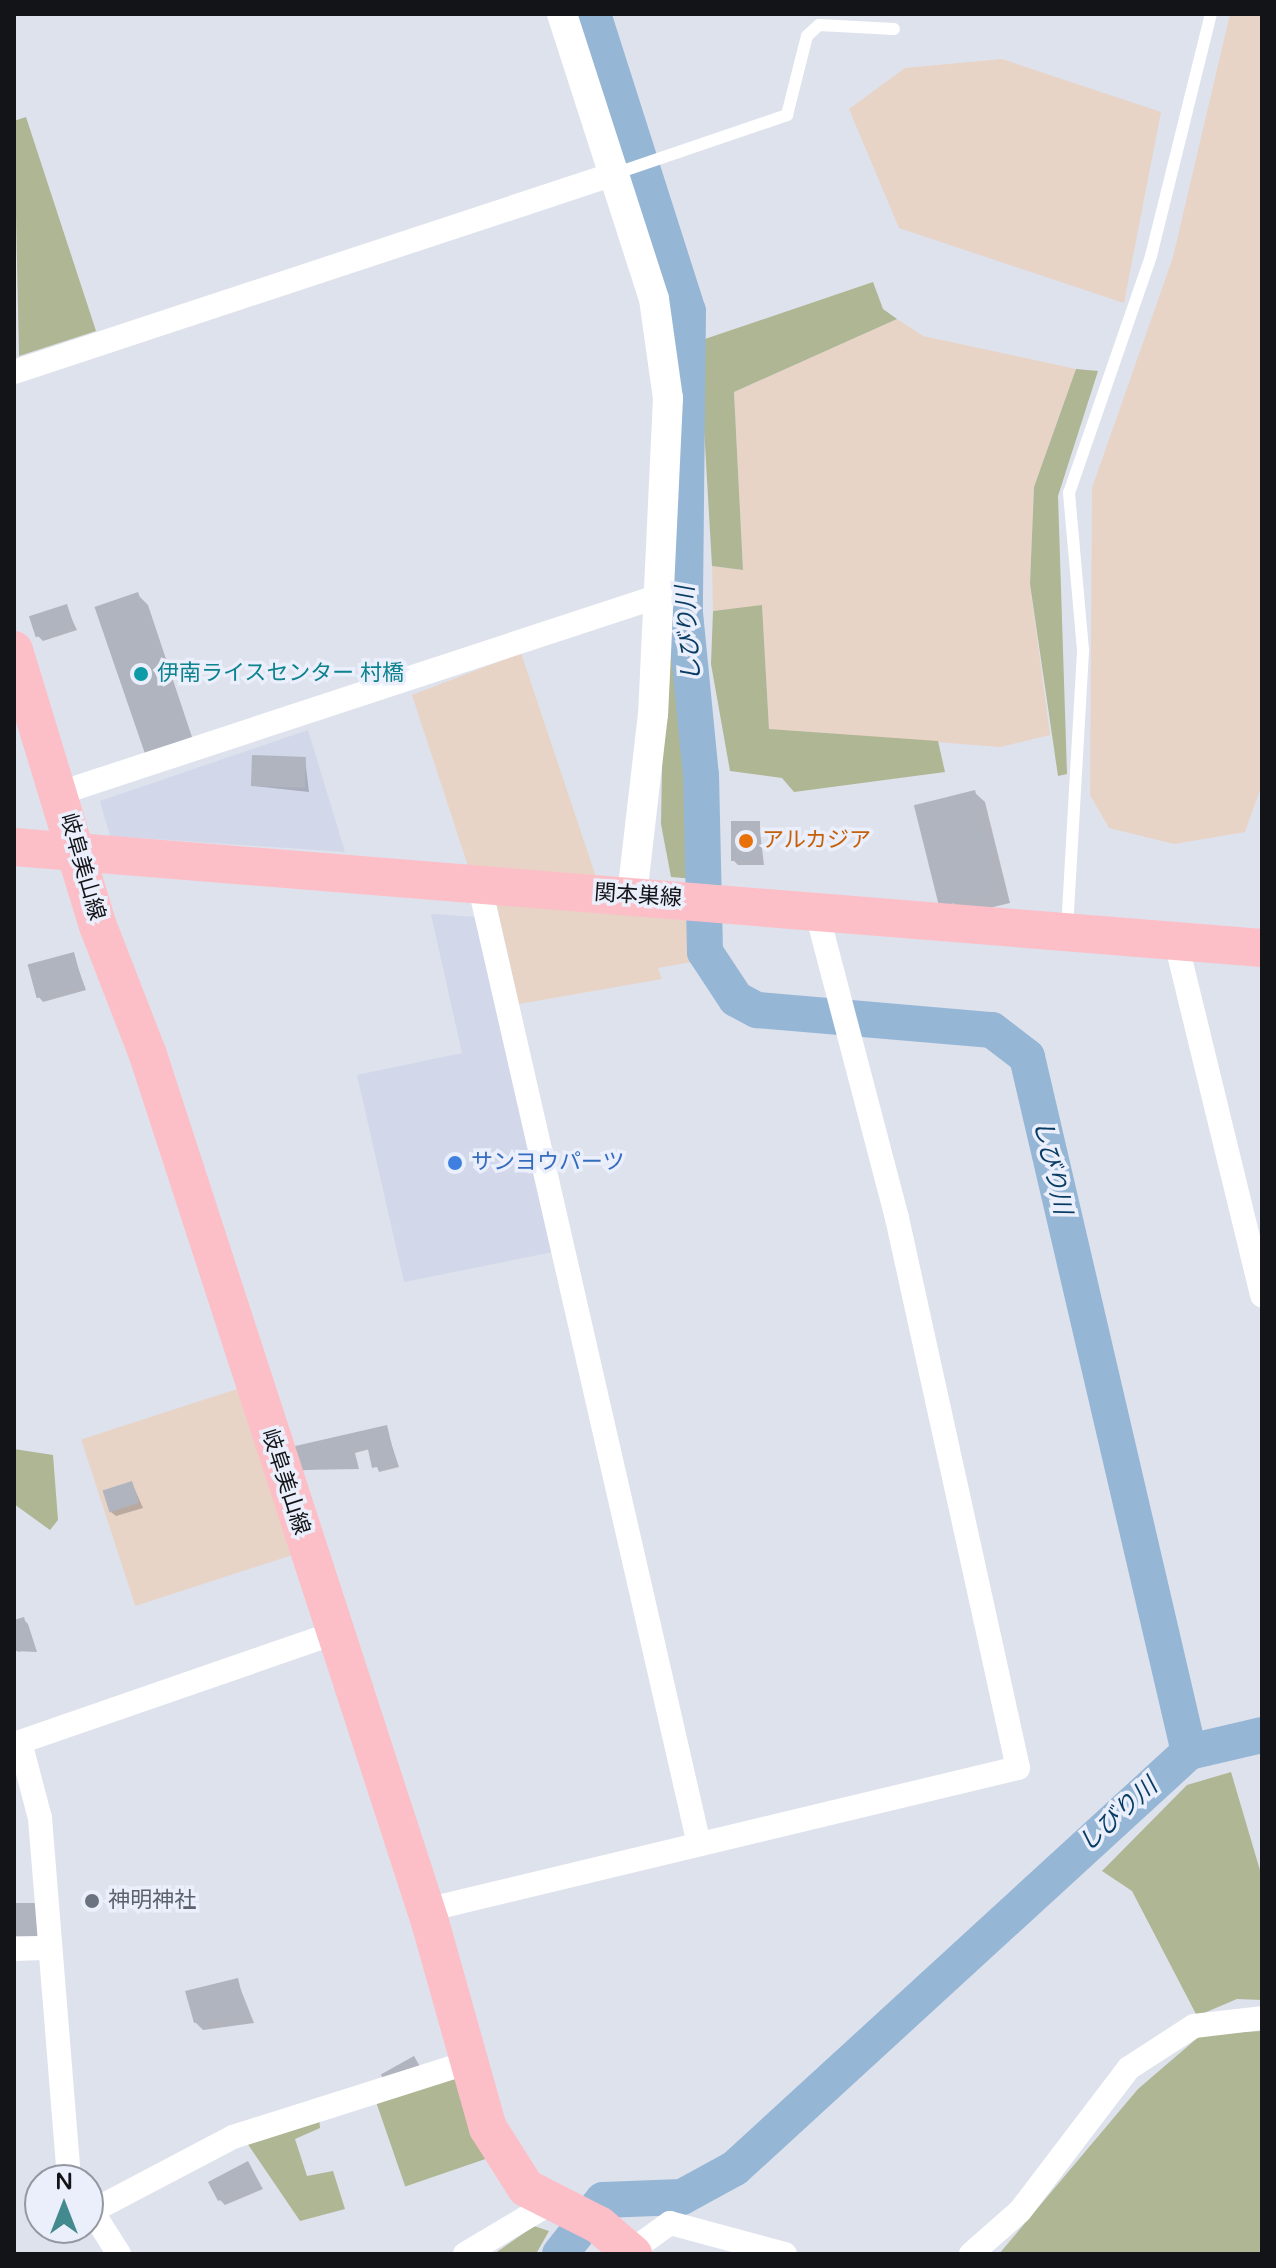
<!DOCTYPE html>
<html>
<head>
<meta charset="utf-8">
<style>
	body { margin:0 }
	#map { position:relative; width:1276px; height:2268px; overflow:hidden; background:#dee2ed; font-family:"Varela Round","Noto Sans JP",sans-serif }
	div>[style] { position:absolute }
	.built>* { inset:0; background:#d2d7ea }
	.industrial>* { inset:0; background:#e8d4c6; transform-origin:0 0 }
	.green>* { inset:0; background:#afb693; transform-origin:0 0 }
	.shadow>* { inset:0; background:#0003 }
	.river>* { height:36px; margin:-18px; padding:0 18px; transform-origin:18px; border-radius:18px; background:#96b6d6 }
	.building>* { inset:0; background:#b0b4bf; transform-origin:0 0 }
	.service>* { height:12px; margin:-6px; padding:0 6px; transform-origin:6px; border-radius:6px; background:#fff }
	.minor>* { height:24px; margin:-12px; padding:0 12px; transform-origin:12px; border-radius:12px; background:#fff }
	.tertiary>* { height:30px; margin:-15px; padding:0 15px; transform-origin:15px; border-radius:15px; background:#fff }
	.primary>* { height:38px; margin:-19px; padding:0 19px; transform-origin:19px; border-radius:19px; background:#fcbfc7 }
	.dots>* { width:22px; height:22px; translate:-50% -50%; box-sizing:border-box; border:4px solid #ebeffb; border-radius:50% }
	span { translate:-50% -50%; white-space:nowrap; text-align:center; line-height:1.15; -webkit-text-stroke:7px #ebeffb; paint-order:stroke }
	.culture-label { font-size:22px; color:#0d838f }
	.left { translate:0 -50%; text-align:left }
	.food-label { font-size:22px; color:#c56008 }
	.street-label { font-size:22px; color:#131418 }
	.shop-label { font-size:22px; color:#366cbe }
	.worship-label { font-size:22px; color:#5b616d }
	.water-label { font-size:24px; color:#083c65; font-style:italic }
	.frame { position:absolute; inset:0; border:16px solid #131418; pointer-events:none }
	.north { position:absolute; left:24px; top:2164px; width:80px; height:80px; box-sizing:border-box; background:#ebeffb; border:2px solid #9597a0; border-radius:50%; rotate:0deg; font-size:22px; font-weight:700; line-height:32px; text-align:center; color:#131418 }
	.north::after { content:''; display:block; margin:auto; width:28px; height:36px; background:#428a8e; clip-path:polygon(50% 0,100% 100%,50% 72%,0 100%) }
</style>
</head>
<body>
<div id="map">
	<div class="built">
		<div style="clip-path:polygon(308px 730px,345px 852px,110px 836px,100px 801px)"></div>
		<div style="clip-path:polygon(431px 914px,478px 917px,553px 1252px,404px 1282px,357px 1075px,462px 1053px)"></div>
	</div>
	<div class="industrial">
		<div style="clip-path:polygon(1230px 14px,1262px 14px,1262px 784px,1245px 832px,1174px 844px,1109px 828px,1090px 795px,1092px 488px,1173px 257px)"></div>
		<div style="clip-path:polygon(1002px 59px,1161px 112px,1124px 303px,899px 228px,849px 109px,905px 68px)"></div>
		<div style="clip-path:polygon(897px 319px,923px 336px,1076px 369px,1034px 487px,1030px 584px,1050px 735px,1000px 747px,769px 729px,762px 606px,713px 611px,712px 566px,743px 570px,734px 392px)"></div>
		<div style="clip-path:polygon(521px 653px,596px 877px,468px 866px,412px 695px)"></div>
		<div style="clip-path:polygon(495px 898px,691px 912px,703px 960px,658px 968px,662px 979px,519px 1004px)"></div>
		<div style="left:240px;top:1388px;width:175px;height:167px;rotate:72deg"></div>
	</div>
	<div class="green">
		<div style="clip-path:polygon(26px 117px,96px 331px,19px 356px,14px 121px)"></div>
		<div style="clip-path:polygon(873px 282px,883px 309px,897px 319px,734px 392px,743px 570px,712px 566px,699px 341px)"></div>
		<div style="clip-path:polygon(1076px 369px,1098px 371px,1058px 496px,1067px 774px,1058px 776px,1030px 584px,1034px 487px)"></div>
		<div style="clip-path:polygon(762px 605px,769px 729px,938px 741px,945px 772px,794px 792px,782px 778px,730px 771px,711px 664px,713px 611px)"></div>
		<div style="clip-path:polygon(675px 610px,695px 879px,671px 877px,661px 824px,665px 611px)"></div>
		<div style="clip-path:polygon(14px 1449px,53px 1455px,58px 1520px,50px 1530px,14px 1504px)"></div>
		<div style="clip-path:polygon(1231px 1772px,1262px 1877px,1262px 2000px,1237px 1999px,1197px 2016px,1132px 1891px,1102px 1871px,1187px 1785px)"></div>
		<div style="clip-path:polygon(1262px 2031px,1262px 2254px,999px 2254px,1138px 2089px,1202px 2034px)"></div>
		<div style="left:461px;top:2069px;width:93px;height:91px;rotate:71deg"></div>
		<div style="clip-path:polygon(319px 2117px,320px 2128px,295px 2139px,307px 2176px,333px 2171px,345px 2209px,300px 2221px,247px 2143px)"></div>
		<div style="clip-path:polygon(534px 2226px,549px 2231px,536px 2254px,494px 2254px)"></div>
	</div>
	<div class="shadow">
		<div style="clip-path:polygon(138px 595px,148px 605px,197px 752px,145px 755px)"></div>
		<div style="clip-path:polygon(66px 607px,77px 630px,43px 641px,38px 636px)"></div>
		<div style="clip-path:polygon(305px 759px,309px 792px,253px 786px)"></div>
		<div style="clip-path:polygon(974px 792px,985px 802px,1010px 903px,952px 917px)"></div>
		<div style="clip-path:polygon(759px 823px,764px 865px,738px 865px,733px 860px)"></div>
		<div style="clip-path:polygon(73px 954px,86px 990px,43px 1002px,39px 997px)"></div>
		<div style="clip-path:polygon(386px 1427px,399px 1467px,379px 1472px,370px 1449px,355px 1453px,359px 1469px,298px 1470px)"></div>
		<div style="clip-path:polygon(132px 1483px,143px 1508px,116px 1516px,111px 1512px)"></div>
		<div style="clip-path:polygon(24px 1620px,28px 1624px,37px 1652px,14px 1651px,14px 1622px)"></div>
		<div style="clip-path:polygon(237px 1980px,254px 2023px,203px 2030px,195px 2022px)"></div>
		<div style="clip-path:polygon(248px 2163px,263px 2189px,225px 2205px,220px 2200px)"></div>
	</div>
	<div class="river">
		<div style="left:593px;top:14px;width:312px;rotate:72.3deg"></div>
		<div style="left:688px;top:311px;width:302px;rotate:90.6deg"></div>
		<div style="left:685px;top:613px;width:163px;rotate:84.4deg"></div>
		<div style="left:701px;top:775px;width:177px;rotate:88.7deg"></div>
		<div style="left:705px;top:952px;width:56px;rotate:56.6deg"></div>
		<div style="left:736px;top:999px;width:24px;rotate:28deg"></div>
		<div style="left:757px;top:1010px;width:236px;rotate:4.9deg"></div>
		<div style="left:992px;top:1030px;width:44px;rotate:37.6deg"></div>
		<div style="left:1027px;top:1057px;width:714px;rotate:76.88deg"></div>
		<div style="left:560px;top:2254px;width:69px;rotate:-51.5deg"></div>
		<div style="left:603px;top:2200px;width:79px;rotate:-2.2deg"></div>
		<div style="left:682px;top:2197px;width:60px;rotate:-28.7deg"></div>
		<div style="left:735px;top:2168px;width:616px;rotate:-42.5deg"></div>
		<div style="left:1189px;top:1752px;width:75px;rotate:-13.1deg"></div>
	</div>
	<div class="building">
		<div style="left:138px;top:592px;width:157px;height:46px;rotate:71deg"></div>
		<div style="left:67px;top:604px;width:22px;height:40px;rotate:72deg"></div>
		<div style="left:252px;top:755px;width:54px;height:31px;rotate:2deg"></div>
		<div style="left:975px;top:790px;width:105px;height:63px;rotate:76deg"></div>
		<div style="left:731px;top:821px;width:29px;height:40px"></div>
		<div style="left:74px;top:952px;width:35px;height:48px;rotate:75deg"></div>
		<div style="clip-path:polygon(387px 1425px,396px 1463px,372px 1468px,367px 1445px,351px 1448px,355px 1465px,297px 1471px,291px 1447px)"></div>
		<div style="left:132px;top:1481px;width:23px;height:31px;rotate:72deg"></div>
		<div style="clip-path:polygon(24px 1617px,33px 1648px,18px 1652px,14px 1620px)"></div>
		<div style="left:14px;top:1903px;width:24px;height:33px"></div>
		<div style="clip-path:polygon(238px 1978px,247px 2016px,194px 2023px,185px 1991px)"></div>
		<div style="left:414px;top:2056px;width:13px;height:38px;rotate:61deg"></div>
		<div style="clip-path:polygon(248px 2161px,260px 2184px,218px 2201px,208px 2182px)"></div>
	</div>
	<div class="service">
		<div style="left:614px;top:174px;width:183px;rotate:-18.8deg"></div>
		<div style="left:787px;top:115px;width:81px;rotate:-75.8deg"></div>
		<div style="left:807px;top:36px;width:16px;rotate:-43deg"></div>
		<div style="left:819px;top:25px;width:75px;rotate:3.1deg"></div>
		<div style="left:1067px;top:929px;width:279px;rotate:-86.7deg"></div>
		<div style="left:1083px;top:650px;width:158px;rotate:-95.1deg"></div>
		<div style="left:1069px;top:493px;width:251px;rotate:-70.9deg"></div>
		<div style="left:1151px;top:256px;width:249px;rotate:-76.1deg"></div>
	</div>
	<div class="minor">
		<div style="left:14px;top:372px;width:632px;rotate:-18.26deg"></div>
		<div style="left:60px;top:793px;width:624px;rotate:-18.2deg"></div>
		<div style="left:479px;top:883px;width:986px;rotate:77.11deg"></div>
		<div style="left:1175px;top:938px;width:368px;rotate:76.3deg"></div>
		<div style="left:20px;top:1742px;width:79px;rotate:75.3deg"></div>
		<div style="left:40px;top:1818px;width:363px;rotate:85.4deg"></div>
		<div style="left:14px;top:1744px;width:340px;rotate:-19.1deg"></div>
		<div style="left:426px;top:1910px;width:609px;rotate:-13.49deg"></div>
		<div style="left:1018px;top:1768px;width:563px;rotate:-102.41deg"></div>
		<div style="left:897px;top:1218px;width:319px;rotate:-104.7deg"></div>
		<div style="left:14px;top:1949px;width:36px;rotate:-2deg"></div>
		<div style="left:88px;top:2205px;width:58px;rotate:57.7deg"></div>
		<div style="left:96px;top:2209px;width:155px;rotate:-27.7deg"></div>
		<div style="left:233px;top:2137px;width:251px;rotate:-17.6deg"></div>
		<div style="left:631px;top:2251px;width:48px;rotate:-35.7deg"></div>
		<div style="left:670px;top:2223px;width:119px;rotate:15.1deg"></div>
		<div style="left:465px;top:2254px;width:98px;rotate:-30.8deg"></div>
		<div style="left:971px;top:2254px;width:65px;rotate:-41.3deg"></div>
		<div style="left:1020px;top:2211px;width:180px;rotate:-52.7deg"></div>
		<div style="left:1129px;top:2068px;width:77px;rotate:-32.9deg"></div>
		<div style="left:1194px;top:2026px;width:68px;rotate:-6.7deg"></div>
	</div>
	<div class="tertiary">
		<div style="left:562px;top:14px;width:299px;rotate:72.1deg"></div>
		<div style="left:654px;top:299px;width:100px;rotate:82deg"></div>
		<div style="left:668px;top:398px;width:316px;rotate:92.7deg"></div>
		<div style="left:653px;top:714px;width:182px;rotate:96.6deg"></div>
	</div>
	<div class="primary">
		<div style="left:14px;top:650px;width:288px;rotate:73.1deg"></div>
		<div style="left:98px;top:926px;width:138px;rotate:68.8deg"></div>
		<div style="left:148px;top:1055px;width:912px;rotate:71.98deg"></div>
		<div style="left:430px;top:1922px;width:214px;rotate:74.3deg"></div>
		<div style="left:488px;top:2128px;width:71px;rotate:57.7deg"></div>
		<div style="left:526px;top:2188px;width:82px;rotate:26.9deg"></div>
		<div style="left:599px;top:2225px;width:45px;rotate:40.5deg"></div>
		<div style="left:14px;top:847px;width:1252px;rotate:4.63deg"></div>
	</div>
	<div class="dots">
		<div style="left:141px;top:674px;background:#0f9aa8"></div>
		<div style="left:746px;top:841px;background:#e8710a"></div>
		<div style="left:455px;top:1163px;background:#3f7fe0"></div>
		<div style="left:92px;top:1901px;background:#6b7280"></div>
	</div>
	<div class="culture-label">
		<span class="left" style="left:157px;top:674px">伊南ライスセンター 村橋</span>
	</div>
	<div class="food-label">
		<span class="left" style="left:762px;top:841px">アルカジア</span>
	</div>
	<div class="street-label">
		<span style="left:82px;top:867px;rotate:74deg">岐阜美山線</span>
		<span style="left:638px;top:896px;rotate:4deg">関本巣線</span>
		<span style="left:285px;top:1482px;rotate:72deg">岐阜美山線</span>
	</div>
	<div class="shop-label">
		<span class="left" style="left:471px;top:1163px">サンヨウパーツ</span>
	</div>
	<div class="worship-label">
		<span class="left" style="left:108px;top:1901px">神明神社</span>
	</div>
	<div class="water-label">
		<span style="left:689px;top:634px;rotate:-94deg">しびり川</span>
		<span style="left:1052px;top:1167px;rotate:77deg">しびり川</span>
		<span style="left:1118px;top:1815px;rotate:-42deg">しびり川</span>
	</div>
	<div class="frame"></div>
	<div class="north">N</div>
</div>
</body>
</html>
